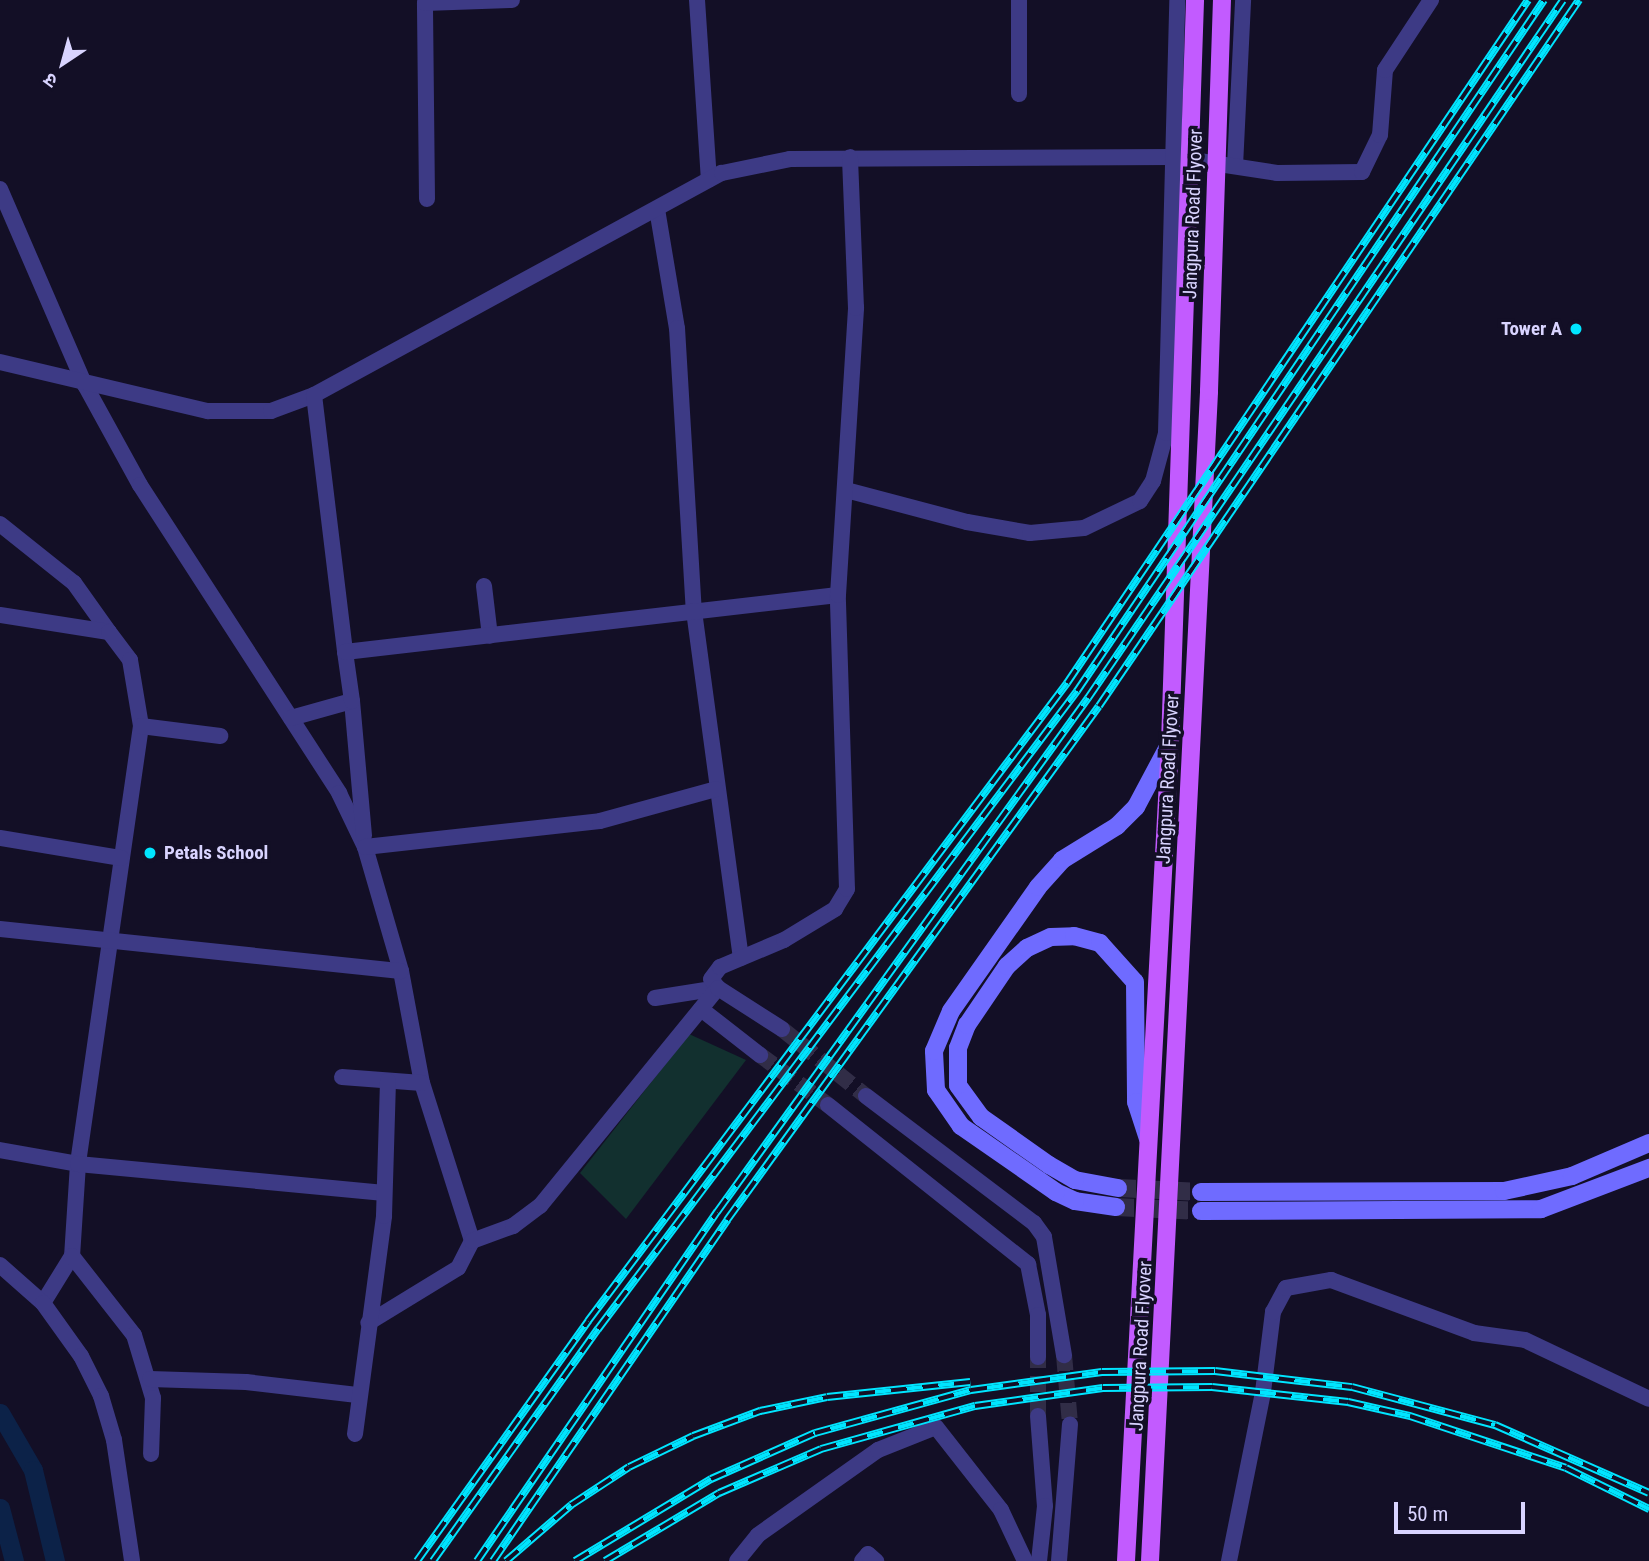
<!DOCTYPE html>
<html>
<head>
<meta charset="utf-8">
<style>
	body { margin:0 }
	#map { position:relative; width:1649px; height:1561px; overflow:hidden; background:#130f26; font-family:"Roboto Condensed","Noto Sans Devanagari",sans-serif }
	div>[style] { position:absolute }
	.green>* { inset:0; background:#12302f }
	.canal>* { height:19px; margin:-9.5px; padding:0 9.5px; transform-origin:9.5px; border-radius:9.5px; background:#0c2248 }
	.minor-tunnel>* { height:16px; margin-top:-8px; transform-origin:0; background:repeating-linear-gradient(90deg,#312d47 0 16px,transparent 0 24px) }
	.secondary-tunnel>* { height:18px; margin-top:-9px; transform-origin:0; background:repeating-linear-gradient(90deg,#312d47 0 18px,transparent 0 27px) }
	.minor>* { height:16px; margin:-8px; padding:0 8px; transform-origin:8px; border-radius:8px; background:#3d3a85 }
	.secondary>* { height:18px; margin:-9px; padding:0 9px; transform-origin:9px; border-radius:9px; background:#6f6bff }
	.primary>* { height:18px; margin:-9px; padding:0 9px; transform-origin:9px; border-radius:9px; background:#c25bff }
	.rail>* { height:8px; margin-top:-4px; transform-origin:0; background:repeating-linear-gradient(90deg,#130f26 0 16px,#00e5ff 0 32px); box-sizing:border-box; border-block:2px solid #00e5ff }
	.dots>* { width:19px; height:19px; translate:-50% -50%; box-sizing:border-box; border:4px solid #130f26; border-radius:50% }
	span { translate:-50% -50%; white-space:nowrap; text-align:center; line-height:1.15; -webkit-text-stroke:7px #130f26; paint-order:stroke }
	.street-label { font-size:19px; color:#d9d4ff }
	.poi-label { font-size:19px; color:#d9d4ff; font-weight:700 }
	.right { translate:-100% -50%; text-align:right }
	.left { translate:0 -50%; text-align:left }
	.north { position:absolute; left:28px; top:28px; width:70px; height:70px; -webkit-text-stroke:5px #130f26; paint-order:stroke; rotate:216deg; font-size:19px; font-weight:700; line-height:28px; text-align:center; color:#d9d4ff }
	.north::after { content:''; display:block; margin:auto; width:24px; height:32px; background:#d9d4ff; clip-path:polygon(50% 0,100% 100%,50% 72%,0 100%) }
	.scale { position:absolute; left:1394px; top:1502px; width:131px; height:32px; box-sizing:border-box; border:4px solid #d9d4ff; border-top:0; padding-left:9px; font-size:21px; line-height:24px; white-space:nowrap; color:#d9d4ff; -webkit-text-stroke:5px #130f26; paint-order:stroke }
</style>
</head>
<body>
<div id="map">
	<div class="green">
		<div style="clip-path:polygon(689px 1034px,746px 1060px,626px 1219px,580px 1173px)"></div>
	</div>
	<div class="canal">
		<div style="left:0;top:1413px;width:66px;rotate:59.9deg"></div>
		<div style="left:33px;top:1470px;width:94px;rotate:76.4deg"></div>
		<div style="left:0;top:1508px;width:55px;rotate:75.2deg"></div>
	</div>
	<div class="minor-tunnel">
		<div style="left:782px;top:1029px;width:107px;rotate:38.6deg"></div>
		<div style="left:760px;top:1055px;width:84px;rotate:36.3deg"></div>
		<div style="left:1064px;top:1355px;width:69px;rotate:85deg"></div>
		<div style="left:1038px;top:1416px;width:59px;rotate:-90deg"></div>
	</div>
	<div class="secondary-tunnel">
		<div style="left:1118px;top:1188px;width:83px;rotate:2.8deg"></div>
		<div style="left:1116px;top:1207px;width:85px;rotate:2.7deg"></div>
	</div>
	<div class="minor">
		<div style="left:697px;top:0;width:180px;rotate:86.2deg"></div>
		<div style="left:1019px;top:94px;width:94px;rotate:-90deg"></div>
		<div style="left:1235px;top:166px;width:166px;rotate:-87.2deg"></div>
		<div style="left:0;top:189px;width:214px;rotate:66.6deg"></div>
		<div style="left:85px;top:385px;width:114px;rotate:61.2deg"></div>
		<div style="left:140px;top:485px;width:367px;rotate:57.1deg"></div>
		<div style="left:339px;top:793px;width:60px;rotate:64.3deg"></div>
		<div style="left:365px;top:847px;width:129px;rotate:73.8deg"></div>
		<div style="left:401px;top:971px;width:114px;rotate:79.4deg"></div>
		<div style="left:422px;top:1083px;width:166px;rotate:72.4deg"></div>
		<div style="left:472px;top:1241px;width:30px;rotate:117deg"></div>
		<div style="left:458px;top:1268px;width:105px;rotate:148.6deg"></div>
		<div style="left:427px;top:199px;width:196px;rotate:-90.6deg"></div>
		<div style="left:425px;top:3px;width:87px;rotate:-2deg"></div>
		<div style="left:657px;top:209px;width:121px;rotate:80.5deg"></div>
		<div style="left:677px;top:328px;width:284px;rotate:86.6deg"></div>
		<div style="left:694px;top:611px;width:350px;rotate:82.3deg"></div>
		<div style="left:0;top:362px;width:214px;rotate:13.3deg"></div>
		<div style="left:208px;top:411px;width:63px"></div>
		<div style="left:271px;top:411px;width:46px;rotate:-20.4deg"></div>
		<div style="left:314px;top:395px;width:464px;rotate:-28.6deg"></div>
		<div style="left:722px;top:173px;width:69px;rotate:-11.6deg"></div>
		<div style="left:790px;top:159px;width:383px;rotate:-0.3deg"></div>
		<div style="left:1173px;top:157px;width:105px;rotate:8.7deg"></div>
		<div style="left:1277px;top:173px;width:85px;rotate:-0.7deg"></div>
		<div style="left:1362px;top:172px;width:41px;rotate:-64.1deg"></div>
		<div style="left:1380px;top:135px;width:65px;rotate:-85.6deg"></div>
		<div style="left:1385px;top:70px;width:84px;rotate:-56.7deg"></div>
		<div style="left:314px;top:395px;width:259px;rotate:83.1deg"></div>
		<div style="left:846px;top:490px;width:125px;rotate:14.8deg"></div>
		<div style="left:967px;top:522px;width:64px;rotate:9.9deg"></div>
		<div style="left:1030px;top:533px;width:54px;rotate:-5.3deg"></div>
		<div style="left:1084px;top:528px;width:62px;rotate:-25.7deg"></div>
		<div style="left:1140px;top:501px;width:24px;rotate:-57deg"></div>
		<div style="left:1153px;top:481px;width:50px;rotate:-74.8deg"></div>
		<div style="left:1166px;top:433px;width:433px;rotate:-88.5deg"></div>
		<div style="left:0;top:524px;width:95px;rotate:38.6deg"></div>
		<div style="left:74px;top:583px;width:60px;rotate:54.5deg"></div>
		<div style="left:484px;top:586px;width:50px;rotate:83.2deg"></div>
		<div style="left:0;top:615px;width:110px;rotate:8.9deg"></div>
		<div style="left:109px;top:632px;width:35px;rotate:53deg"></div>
		<div style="left:130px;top:660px;width:67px;rotate:80.5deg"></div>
		<div style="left:141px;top:726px;width:443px;rotate:98.2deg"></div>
		<div style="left:78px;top:1164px;width:92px;rotate:93.7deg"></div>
		<div style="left:72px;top:1256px;width:55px;rotate:121.7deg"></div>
		<div style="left:352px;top:701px;width:135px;rotate:84.9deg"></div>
		<div style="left:291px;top:718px;width:63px;rotate:-15.6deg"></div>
		<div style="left:352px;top:701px;width:49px;rotate:-98.1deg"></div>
		<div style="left:345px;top:652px;width:496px;rotate:-6.6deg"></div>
		<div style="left:141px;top:726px;width:80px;rotate:7.2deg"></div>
		<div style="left:0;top:838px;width:123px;rotate:9.4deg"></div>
		<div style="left:365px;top:847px;width:236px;rotate:-6.3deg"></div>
		<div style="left:600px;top:821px;width:120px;rotate:-15.4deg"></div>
		<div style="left:0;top:929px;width:403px;rotate:6deg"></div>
		<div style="left:655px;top:998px;width:64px;rotate:-9deg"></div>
		<div style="left:718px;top:988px;width:11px;rotate:-128deg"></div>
		<div style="left:711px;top:979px;width:15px;rotate:-53deg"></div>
		<div style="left:720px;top:967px;width:69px;rotate:-22.9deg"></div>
		<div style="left:784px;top:940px;width:60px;rotate:-31.3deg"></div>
		<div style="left:835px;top:909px;width:23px;rotate:-59deg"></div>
		<div style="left:847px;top:889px;width:294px;rotate:-91.8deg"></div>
		<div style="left:838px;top:595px;width:288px;rotate:-86.4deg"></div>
		<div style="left:856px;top:308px;width:151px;rotate:-92.3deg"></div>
		<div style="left:701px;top:1009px;width:75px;rotate:37.9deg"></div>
		<div style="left:342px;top:1077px;width:80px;rotate:4.3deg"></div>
		<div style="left:866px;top:1096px;width:211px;rotate:37.1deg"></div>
		<div style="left:1034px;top:1223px;width:17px;rotate:54deg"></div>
		<div style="left:1044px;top:1237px;width:120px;rotate:80.4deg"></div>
		<div style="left:828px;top:1105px;width:256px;rotate:38.5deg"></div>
		<div style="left:1028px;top:1264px;width:52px;rotate:78.9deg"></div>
		<div style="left:1038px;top:1315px;width:42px;rotate:90deg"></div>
		<div style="left:0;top:1150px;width:79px;rotate:10.2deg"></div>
		<div style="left:78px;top:1164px;width:305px;rotate:5.4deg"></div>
		<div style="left:472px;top:1241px;width:44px;rotate:-20.1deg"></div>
		<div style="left:513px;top:1226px;width:34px;rotate:-37deg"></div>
		<div style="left:540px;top:1206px;width:281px;rotate:-50.8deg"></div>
		<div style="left:718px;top:988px;width:76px;rotate:32.6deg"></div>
		<div style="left:72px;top:1256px;width:100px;rotate:51.9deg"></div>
		<div style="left:134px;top:1335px;width:66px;rotate:73.2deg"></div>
		<div style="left:153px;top:1398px;width:56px;rotate:92deg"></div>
		<div style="left:0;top:1265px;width:57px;rotate:41.5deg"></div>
		<div style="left:43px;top:1303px;width:65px;rotate:54.4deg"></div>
		<div style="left:81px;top:1356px;width:45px;rotate:63.4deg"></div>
		<div style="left:101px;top:1396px;width:46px;rotate:73.5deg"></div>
		<div style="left:114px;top:1440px;width:122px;rotate:81.5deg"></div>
		<div style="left:150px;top:1379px;width:96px;rotate:1.8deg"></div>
		<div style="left:246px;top:1382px;width:112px;rotate:6.7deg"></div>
		<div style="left:1038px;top:1416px;width:90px;rotate:85.6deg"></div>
		<div style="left:1045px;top:1506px;width:55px;rotate:96.2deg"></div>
		<div style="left:355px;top:1434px;width:220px;rotate:-82.4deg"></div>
		<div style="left:384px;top:1216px;width:135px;rotate:-88.3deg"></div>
		<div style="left:737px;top:1561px;width:33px;rotate:-51deg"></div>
		<div style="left:758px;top:1535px;width:147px;rotate:-35.3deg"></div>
		<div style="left:878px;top:1450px;width:62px;rotate:-21.6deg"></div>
		<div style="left:936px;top:1427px;width:105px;rotate:51.9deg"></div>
		<div style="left:1001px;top:1510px;width:56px;rotate:64.8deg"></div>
		<div style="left:862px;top:1561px;width:9px;rotate:-49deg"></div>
		<div style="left:868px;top:1554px;width:11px;rotate:41deg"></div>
		<div style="left:1059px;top:1561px;width:137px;rotate:-85.4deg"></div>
		<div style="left:1229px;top:1561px;width:172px;rotate:-78.6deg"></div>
		<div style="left:1263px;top:1392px;width:81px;rotate:-82.9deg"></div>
		<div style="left:1273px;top:1312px;width:27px;rotate:-62deg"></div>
		<div style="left:1286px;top:1288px;width:46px;rotate:-10.1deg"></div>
		<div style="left:1331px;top:1280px;width:153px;rotate:20.3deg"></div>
		<div style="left:1474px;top:1333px;width:51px;rotate:7.8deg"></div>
		<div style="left:1525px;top:1340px;width:137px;rotate:25.4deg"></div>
	</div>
	<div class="secondary">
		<div style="left:1118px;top:1188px;width:44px;rotate:-169.5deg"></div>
		<div style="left:1075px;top:1180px;width:30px;rotate:-150deg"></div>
		<div style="left:1049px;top:1165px;width:83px;rotate:-144.8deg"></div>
		<div style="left:981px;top:1117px;width:39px;rotate:-126deg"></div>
		<div style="left:958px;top:1085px;width:37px;rotate:-90deg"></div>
		<div style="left:958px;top:1048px;width:25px;rotate:-69deg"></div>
		<div style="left:967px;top:1025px;width:71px;rotate:-55.9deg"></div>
		<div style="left:1007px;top:966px;width:27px;rotate:-42deg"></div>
		<div style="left:1027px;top:948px;width:26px;rotate:-25deg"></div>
		<div style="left:1051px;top:937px;width:23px;rotate:-2deg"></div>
		<div style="left:1074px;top:936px;width:27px;rotate:15deg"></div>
		<div style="left:1100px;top:943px;width:52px;rotate:48.1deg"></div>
		<div style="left:1135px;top:982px;width:120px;rotate:89.5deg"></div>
		<div style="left:1136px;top:1102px;width:39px;rotate:72deg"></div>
		<div style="left:1201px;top:1192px;width:303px;rotate:-0.2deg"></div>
		<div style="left:1504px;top:1191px;width:70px;rotate:-12.4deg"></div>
		<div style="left:1572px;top:1176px;width:84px;rotate:-23.2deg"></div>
		<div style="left:1116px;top:1207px;width:41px;rotate:-171.7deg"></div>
		<div style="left:1075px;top:1201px;width:21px;rotate:-155deg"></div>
		<div style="left:1056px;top:1192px;width:116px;rotate:-145.2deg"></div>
		<div style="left:961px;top:1126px;width:44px;rotate:-124.8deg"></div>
		<div style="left:936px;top:1090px;width:39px;rotate:-93deg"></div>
		<div style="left:934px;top:1051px;width:43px;rotate:-67deg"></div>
		<div style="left:951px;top:1011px;width:151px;rotate:-54.9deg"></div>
		<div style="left:1038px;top:887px;width:36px;rotate:-48deg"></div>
		<div style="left:1062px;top:860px;width:65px;rotate:-31.7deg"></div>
		<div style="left:1117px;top:826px;width:27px;rotate:-45deg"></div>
		<div style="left:1136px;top:807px;width:72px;rotate:-62deg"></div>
		<div style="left:1201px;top:1211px;width:340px;rotate:-0.3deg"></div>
		<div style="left:1541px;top:1209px;width:116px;rotate:-20.8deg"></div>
	</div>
	<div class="primary">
		<div style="left:1126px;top:1561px;width:819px;rotate:-86.92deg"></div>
		<div style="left:1170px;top:743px;width:743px;rotate:-88.07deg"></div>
		<div style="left:1150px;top:1561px;width:1171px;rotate:-87.11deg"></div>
		<div style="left:1209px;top:391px;width:391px;rotate:-88.1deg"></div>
	</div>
	<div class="rail">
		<div style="left:417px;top:1561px;width:295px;rotate:-54.5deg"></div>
		<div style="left:588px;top:1321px;width:798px;rotate:-53.1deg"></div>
		<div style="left:1067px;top:683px;width:824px;rotate:-55.98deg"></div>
		<div style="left:433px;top:1561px;width:285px;rotate:-54.6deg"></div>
		<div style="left:598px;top:1329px;width:798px;rotate:-53.1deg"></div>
		<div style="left:1077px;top:691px;width:834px;rotate:-55.95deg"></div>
		<div style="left:477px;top:1561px;width:424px;rotate:-55.5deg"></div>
		<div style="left:717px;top:1212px;width:634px;rotate:-54.18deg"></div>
		<div style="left:1088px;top:698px;width:844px;rotate:-55.76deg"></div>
		<div style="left:493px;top:1561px;width:414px;rotate:-55.5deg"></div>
		<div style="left:727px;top:1220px;width:634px;rotate:-54.11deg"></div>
		<div style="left:1099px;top:706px;width:854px;rotate:-55.79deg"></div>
		<div style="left:506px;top:1561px;width:86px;rotate:-40.7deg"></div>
		<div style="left:571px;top:1505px;width:69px;rotate:-33.2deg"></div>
		<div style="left:629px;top:1467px;width:71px;rotate:-25.8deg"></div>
		<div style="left:693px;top:1436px;width:72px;rotate:-20.5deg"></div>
		<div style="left:760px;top:1411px;width:68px;rotate:-11.8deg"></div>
		<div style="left:827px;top:1397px;width:144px;rotate:-6deg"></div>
		<div style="left:575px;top:1561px;width:159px;rotate:-31.1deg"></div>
		<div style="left:711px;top:1479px;width:114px;rotate:-23.9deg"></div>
		<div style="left:815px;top:1433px;width:162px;rotate:-15.4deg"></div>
		<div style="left:971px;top:1390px;width:132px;rotate:-7.8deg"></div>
		<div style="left:1102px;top:1372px;width:113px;rotate:-0.5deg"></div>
		<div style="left:1215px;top:1371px;width:138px;rotate:6.7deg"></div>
		<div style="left:1352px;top:1387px;width:148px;rotate:14.9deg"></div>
		<div style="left:1495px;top:1425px;width:168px;rotate:23.8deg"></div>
		<div style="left:605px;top:1561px;width:133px;rotate:-30.8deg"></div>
		<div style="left:719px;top:1493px;width:111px;rotate:-23.3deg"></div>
		<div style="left:821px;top:1449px;width:160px;rotate:-15.6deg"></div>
		<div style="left:975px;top:1406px;width:129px;rotate:-8deg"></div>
		<div style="left:1103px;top:1388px;width:109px;rotate:-0.5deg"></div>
		<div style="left:1212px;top:1387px;width:137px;rotate:6.3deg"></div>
		<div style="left:1348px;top:1402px;width:64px;rotate:12.7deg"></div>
		<div style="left:1410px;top:1416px;width:164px;rotate:18.4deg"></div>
		<div style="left:1566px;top:1468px;width:93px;rotate:26.3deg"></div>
	</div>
	<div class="dots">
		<div style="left:1576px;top:329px;background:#00e5ff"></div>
		<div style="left:150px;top:853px;background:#00e5ff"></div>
	</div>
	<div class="street-label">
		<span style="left:1193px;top:214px;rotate:-88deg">Jangpura Road Flyover</span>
		<span style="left:1168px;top:779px;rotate:-87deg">Jangpura Road Flyover</span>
		<span style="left:1141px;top:1346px;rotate:-87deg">Jangpura Road Flyover</span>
	</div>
	<div class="poi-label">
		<span class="right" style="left:1562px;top:329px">Tower A</span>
		<span class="left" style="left:164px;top:853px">Petals School</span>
	</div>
	<div class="north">उ</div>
	<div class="scale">50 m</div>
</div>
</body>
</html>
